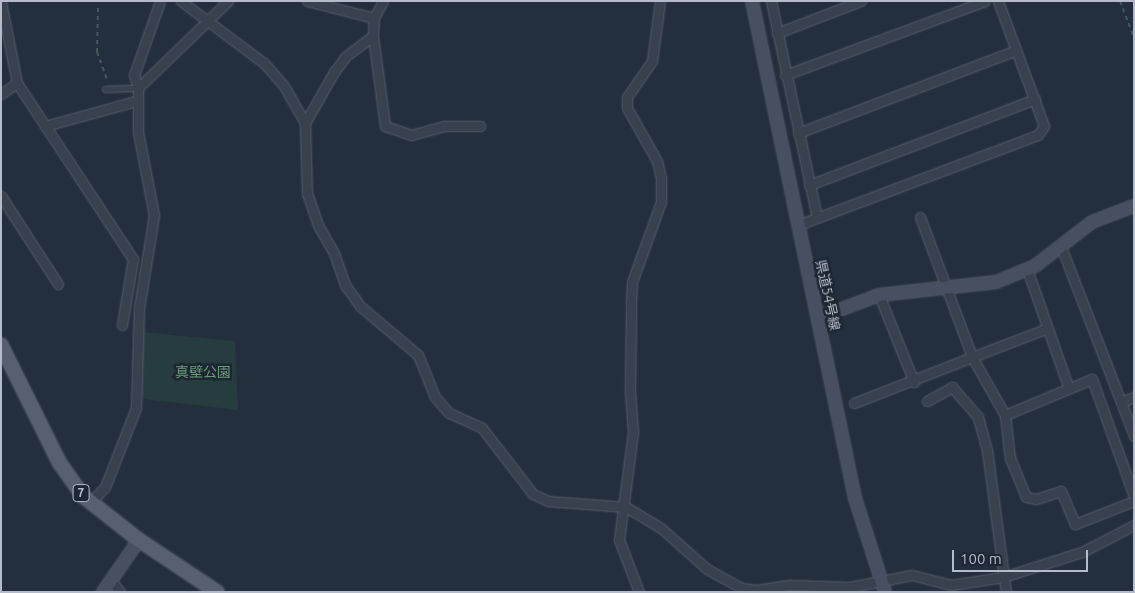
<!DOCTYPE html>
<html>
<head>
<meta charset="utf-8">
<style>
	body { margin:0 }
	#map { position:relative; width:1135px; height:593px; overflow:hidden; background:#242f3e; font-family:Ubuntu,"Noto Sans JP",sans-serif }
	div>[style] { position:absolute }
	.green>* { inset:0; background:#263c3f }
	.path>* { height:2px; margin-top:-1px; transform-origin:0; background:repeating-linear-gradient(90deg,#44595c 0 4px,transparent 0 8px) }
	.roads { filter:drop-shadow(0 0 1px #565f6c) drop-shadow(0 0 1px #565f6c) }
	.lane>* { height:4.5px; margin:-2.25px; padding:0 2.25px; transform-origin:2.25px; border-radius:2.25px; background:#38414e }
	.street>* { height:9px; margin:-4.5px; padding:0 4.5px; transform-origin:4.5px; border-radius:4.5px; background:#38414e }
	.secondary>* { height:12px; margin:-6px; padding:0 6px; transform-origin:6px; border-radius:6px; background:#465061 }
	.primary>* { height:14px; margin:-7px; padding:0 7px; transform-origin:7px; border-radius:7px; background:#56606e }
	span { translate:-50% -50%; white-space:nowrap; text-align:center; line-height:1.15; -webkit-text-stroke:5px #1d2633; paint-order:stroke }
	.shield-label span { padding:1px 4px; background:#1d2633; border:1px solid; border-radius:4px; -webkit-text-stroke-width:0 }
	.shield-label { font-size:12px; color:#b4bcc9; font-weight:700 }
	.street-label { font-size:14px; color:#b4bcc9 }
	.park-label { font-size:14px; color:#6b9a76 }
	.frame { position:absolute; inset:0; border:2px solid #b4bcc9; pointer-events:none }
	.scale { position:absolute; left:952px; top:550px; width:136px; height:22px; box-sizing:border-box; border:2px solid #b4bcc9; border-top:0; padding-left:6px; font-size:15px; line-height:18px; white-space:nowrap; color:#b4bcc9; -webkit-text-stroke:4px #1d2633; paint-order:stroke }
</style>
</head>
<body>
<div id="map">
	<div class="green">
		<div style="clip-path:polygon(141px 332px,235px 341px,238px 410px,143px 399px)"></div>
	</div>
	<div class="path">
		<div style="left:1120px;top:1px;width:39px;rotate:69deg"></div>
		<div style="left:98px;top:8px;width:44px;rotate:91.3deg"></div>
		<div style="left:97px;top:52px;width:32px;rotate:70deg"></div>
	</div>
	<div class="roads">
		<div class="lane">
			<div style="left:105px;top:89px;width:33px;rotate:-2deg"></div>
		</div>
		<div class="street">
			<div style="left:181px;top:1px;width:104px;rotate:36.8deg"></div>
			<div style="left:264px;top:63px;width:30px;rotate:49deg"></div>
			<div style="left:284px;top:86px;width:43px;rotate:60.4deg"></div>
			<div style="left:305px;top:123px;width:70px;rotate:88.4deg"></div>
			<div style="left:307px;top:193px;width:36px;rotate:71deg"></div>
			<div style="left:319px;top:227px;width:30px;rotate:60deg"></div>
			<div style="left:334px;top:253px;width:34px;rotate:71deg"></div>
			<div style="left:345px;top:285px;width:26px;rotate:54deg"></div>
			<div style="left:360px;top:306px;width:76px;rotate:40.2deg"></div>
			<div style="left:418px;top:355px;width:45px;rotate:68deg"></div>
			<div style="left:435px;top:397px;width:21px;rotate:49deg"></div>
			<div style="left:449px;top:413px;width:36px;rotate:24deg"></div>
			<div style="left:482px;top:428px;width:83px;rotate:52.3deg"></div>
			<div style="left:533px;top:494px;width:17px;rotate:25deg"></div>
			<div style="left:548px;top:501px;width:78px;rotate:4.4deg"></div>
			<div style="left:626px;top:507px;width:41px;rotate:31deg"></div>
			<div style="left:661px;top:528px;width:62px;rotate:41.7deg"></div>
			<div style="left:707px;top:569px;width:39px;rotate:29deg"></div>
			<div style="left:741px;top:588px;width:16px;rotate:7deg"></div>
			<div style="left:757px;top:590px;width:32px;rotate:-9deg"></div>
			<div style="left:789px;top:585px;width:61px;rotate:1.9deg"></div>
			<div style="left:850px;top:587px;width:63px;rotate:-11deg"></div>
			<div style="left:912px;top:575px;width:40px;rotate:14.4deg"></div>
			<div style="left:951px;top:585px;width:53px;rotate:-8.7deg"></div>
			<div style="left:1003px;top:577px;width:83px;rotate:-17.6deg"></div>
			<div style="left:1082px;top:552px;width:59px;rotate:-27.4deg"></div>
			<div style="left:307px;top:1px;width:69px;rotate:14.2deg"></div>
			<div style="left:771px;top:1px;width:222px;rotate:78deg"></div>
			<div style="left:1px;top:2px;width:83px;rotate:78.8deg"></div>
			<div style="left:17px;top:83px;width:211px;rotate:56.6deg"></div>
			<div style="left:133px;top:259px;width:67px;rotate:99.5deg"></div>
			<div style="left:777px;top:33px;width:90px;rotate:-20.9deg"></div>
			<div style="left:373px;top:36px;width:91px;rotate:82.4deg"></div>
			<div style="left:385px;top:126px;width:28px;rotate:19deg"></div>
			<div style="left:411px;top:135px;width:34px;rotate:-15deg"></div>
			<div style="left:444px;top:126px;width:36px"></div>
			<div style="left:785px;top:75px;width:213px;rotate:-20.3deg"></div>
			<div style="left:138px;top:88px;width:125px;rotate:-44deg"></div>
			<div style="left:1px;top:94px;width:19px;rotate:-35deg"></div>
			<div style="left:305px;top:123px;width:59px;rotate:-60.4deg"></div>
			<div style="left:334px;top:72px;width:20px;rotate:-53deg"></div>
			<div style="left:346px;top:56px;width:34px;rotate:-37deg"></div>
			<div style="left:373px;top:36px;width:18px;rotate:-87deg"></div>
			<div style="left:374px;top:18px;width:19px;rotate:-62deg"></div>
			<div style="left:45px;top:126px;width:94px;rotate:-15.4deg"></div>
			<div style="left:798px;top:133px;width:233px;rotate:-20.8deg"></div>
			<div style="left:809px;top:185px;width:242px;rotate:-20.8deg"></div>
			<div style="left:1px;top:196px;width:105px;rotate:57.1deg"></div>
			<div style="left:920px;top:217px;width:149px;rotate:69.6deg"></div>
			<div style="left:972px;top:357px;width:81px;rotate:-20.9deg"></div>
			<div style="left:798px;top:225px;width:256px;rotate:-20.6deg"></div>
			<div style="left:1038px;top:135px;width:11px;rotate:-56deg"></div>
			<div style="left:1044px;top:126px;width:133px;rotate:-110.2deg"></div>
			<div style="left:1060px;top:244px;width:206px;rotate:68.9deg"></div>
			<div style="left:1027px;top:269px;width:127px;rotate:70.7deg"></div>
			<div style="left:879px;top:295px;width:94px;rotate:68.1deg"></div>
			<div style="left:927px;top:401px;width:29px;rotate:-29deg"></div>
			<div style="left:952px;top:387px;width:40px;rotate:49deg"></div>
			<div style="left:978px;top:417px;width:34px;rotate:75deg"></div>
			<div style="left:987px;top:450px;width:143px;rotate:82.4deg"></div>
			<div style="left:1121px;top:402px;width:14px;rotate:-21deg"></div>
			<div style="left:854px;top:403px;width:127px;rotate:-21.3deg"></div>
			<div style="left:972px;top:357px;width:67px;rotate:60.4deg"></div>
			<div style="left:1005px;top:415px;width:43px;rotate:83.4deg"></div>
			<div style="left:1010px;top:458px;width:42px;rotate:67.7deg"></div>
			<div style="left:1026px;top:497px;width:10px;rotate:11deg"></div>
			<div style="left:1036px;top:499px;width:26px;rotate:-18deg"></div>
			<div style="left:1061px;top:491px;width:36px;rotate:67deg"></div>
			<div style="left:1075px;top:524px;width:63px;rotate:-21.3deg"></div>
			<div style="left:1005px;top:415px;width:94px;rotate:-22.5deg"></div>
			<div style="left:1092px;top:379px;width:124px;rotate:70.3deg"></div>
			<div style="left:91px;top:502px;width:21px;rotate:-47deg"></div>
			<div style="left:105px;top:487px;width:85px;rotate:-68.6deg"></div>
			<div style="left:136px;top:408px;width:100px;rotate:-88.3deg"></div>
			<div style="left:139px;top:308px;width:94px;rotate:-80.8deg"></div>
			<div style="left:154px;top:215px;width:85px;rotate:-100.9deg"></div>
			<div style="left:138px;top:132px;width:44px;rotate:-90deg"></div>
			<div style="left:138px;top:88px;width:14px;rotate:-107deg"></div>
			<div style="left:134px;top:75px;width:78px;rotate:-70.6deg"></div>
			<div style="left:110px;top:579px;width:16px;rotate:52deg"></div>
			<div style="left:639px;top:592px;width:56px;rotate:-111deg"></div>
			<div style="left:619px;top:540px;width:109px;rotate:-82.6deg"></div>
			<div style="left:633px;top:432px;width:41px;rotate:-94.2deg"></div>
			<div style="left:630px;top:391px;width:88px;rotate:-89.3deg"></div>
			<div style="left:631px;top:303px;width:21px;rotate:-87deg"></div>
			<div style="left:632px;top:282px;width:85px;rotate:-70.1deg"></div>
			<div style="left:661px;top:202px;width:24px;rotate:-90deg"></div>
			<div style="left:661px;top:178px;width:17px;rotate:-103deg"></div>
			<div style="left:657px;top:161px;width:61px;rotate:-119.5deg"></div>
			<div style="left:627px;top:108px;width:11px;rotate:-90deg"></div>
			<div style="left:627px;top:97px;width:44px;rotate:-55.2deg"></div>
			<div style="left:652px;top:61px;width:61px;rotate:-82.4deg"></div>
		</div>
		<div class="secondary">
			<div style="left:752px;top:1px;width:508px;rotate:78.29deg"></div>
			<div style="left:855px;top:498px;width:99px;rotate:72.3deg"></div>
			<div style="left:818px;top:318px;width:65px;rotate:-20.7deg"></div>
			<div style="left:879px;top:295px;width:118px;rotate:-6.3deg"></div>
			<div style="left:996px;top:282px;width:42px;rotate:-22.3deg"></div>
			<div style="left:1035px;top:266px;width:72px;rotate:-37.7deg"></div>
			<div style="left:1092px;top:222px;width:45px;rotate:-20.9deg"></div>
			<div style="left:103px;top:592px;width:63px;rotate:-55.3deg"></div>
		</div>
		<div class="primary">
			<div style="left:1px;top:345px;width:131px;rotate:63.6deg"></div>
			<div style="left:59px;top:462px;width:42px;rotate:54.8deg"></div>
			<div style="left:83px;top:496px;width:71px;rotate:38.2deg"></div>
			<div style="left:139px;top:540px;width:94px;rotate:33.7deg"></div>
		</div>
	</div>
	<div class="shield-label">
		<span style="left:81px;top:493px">7</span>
	</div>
	<div class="street-label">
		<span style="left:828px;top:295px;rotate:78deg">県道54号線</span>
	</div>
	<div class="park-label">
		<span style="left:203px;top:372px">真壁公園</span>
	</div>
	<div class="frame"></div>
	<div class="scale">100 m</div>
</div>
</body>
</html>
